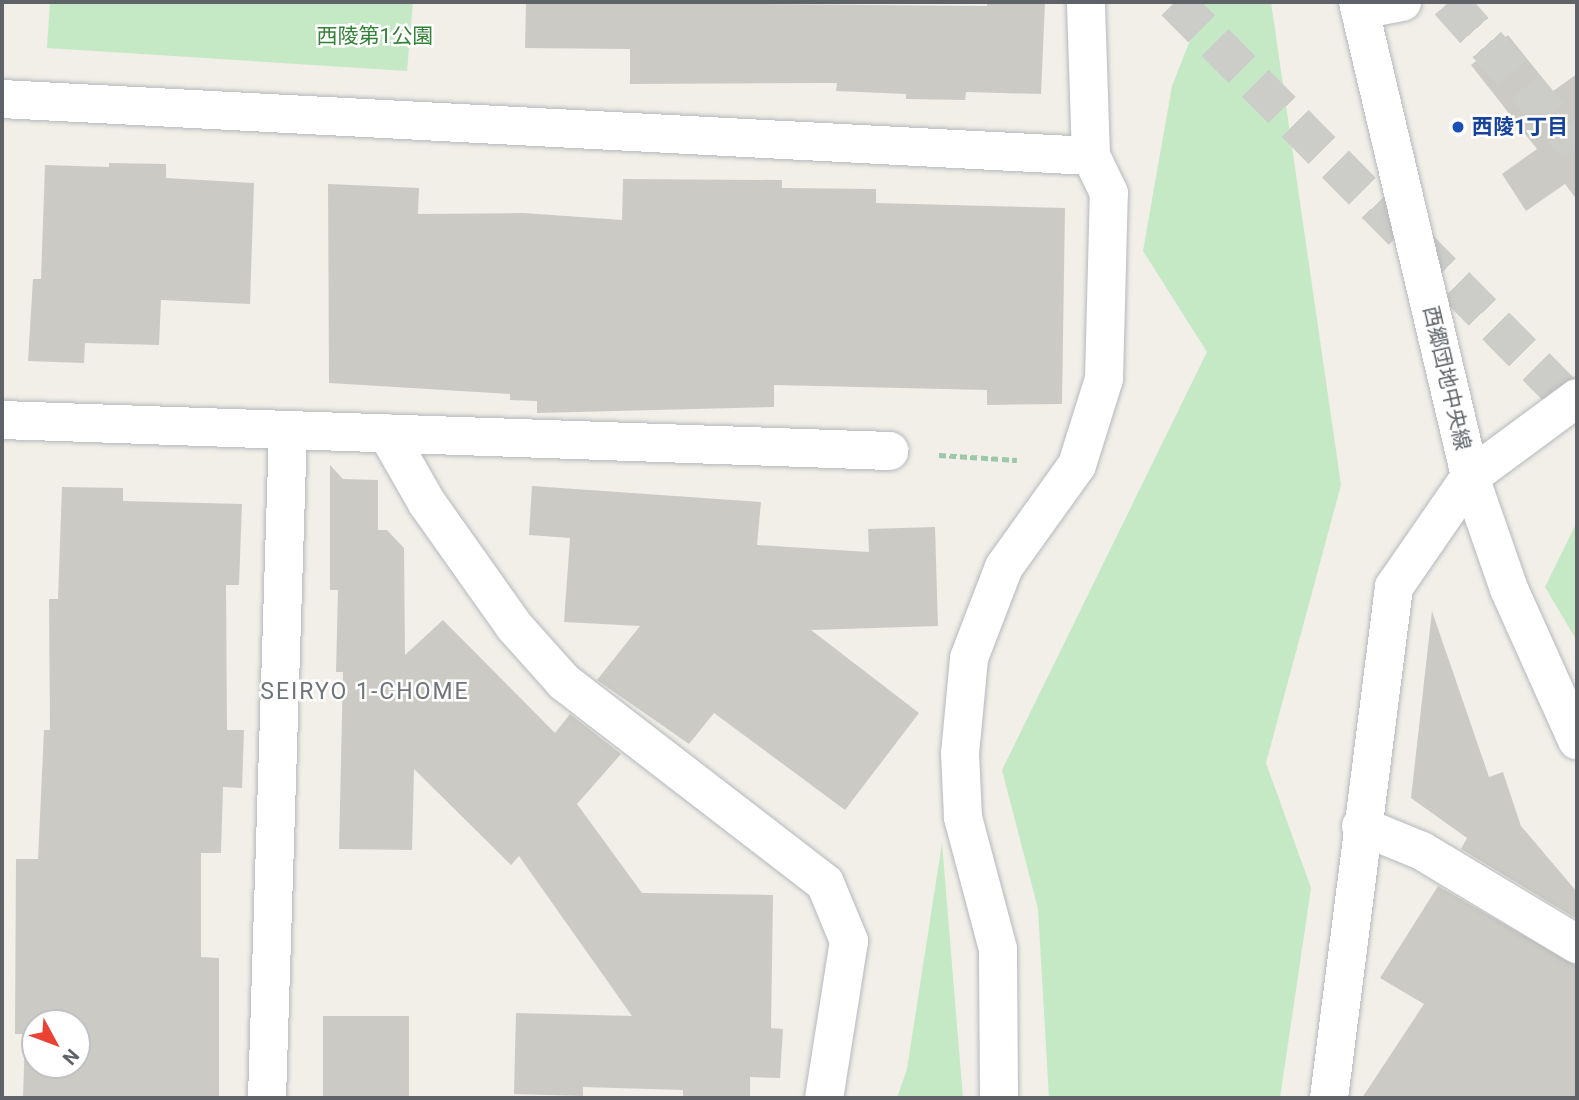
<!DOCTYPE html>
<html>
<head>
<meta charset="utf-8">
<style>
	body { margin:0 }
	#map { position:relative; width:1579px; height:1100px; overflow:hidden; background:#f1efe8; font-family:Roboto,"Noto Sans JP",sans-serif }
	div>[style] { position:absolute }
	.green>* { inset:0; background:#c5e8c5 }
	.building>* { inset:0; background:#cccac5; transform-origin:0 0 }
	.highway-tunnel>* { height:38px; margin-top:-19px; transform-origin:0; background:repeating-linear-gradient(90deg,#ccccc8 0 38px,transparent 0 57px) }
	.path>* { height:4.5px; margin-top:-2.25px; transform-origin:0; background:repeating-linear-gradient(90deg,#9cc7a9 0 7px,transparent 0 10.5px) }
	.roads { filter:drop-shadow(0 0 2px #b5b8bc) drop-shadow(0 0 2px #b5b8bc) }
	.street>* { height:38px; margin:-19px; padding:0 19px; transform-origin:19px; border-radius:19px; background:#fff }
	.secondary>* { height:38px; margin:-19px; padding:0 19px; transform-origin:19px; border-radius:19px; background:#fff }
	.dots>* { width:19px; height:19px; translate:-50% -50%; box-sizing:border-box; border:4px solid #fff; border-radius:50% }
	span { translate:-50% -50%; white-space:nowrap; text-align:center; line-height:1.15; -webkit-text-stroke:5px #fff; paint-order:stroke }
	.park-label { font-size:21px; color:#348238 }
	.transit-label { font-size:21px; color:#164399; font-weight:700 }
	.left { translate:0 -50%; text-align:left }
	.street-label { font-size:21px; color:#5f6368 }
	.neighbourhood-label { font-size:23px; color:#70757a; letter-spacing:2px }
	.frame { position:absolute; inset:0; border:4px solid #5f6368; pointer-events:none }
	.north { position:absolute; left:21px; top:1009px; width:70px; height:70px; box-sizing:border-box; background:#fff; border:2px solid #bfc1c3; border-radius:50%; rotate:131deg; font-size:19px; font-weight:700; line-height:28px; text-align:center; color:#5f6368 }
	.north::after { content:''; display:block; margin:auto; width:24px; height:32px; background:#ea4335; clip-path:polygon(50% 0,100% 100%,50% 72%,0 100%) }
</style>
</head>
<body>
<div id="map">
	<div class="green">
		<div style="clip-path:polygon(50px 2px,413px 2px,407px 71px,47px 48px)"></div>
		<div style="clip-path:polygon(1205px 2px,1271px 2px,1341px 485px,1266px 763px,1311px 888px,1280px 1098px,1049px 1098px,1038px 909px,1002px 770px,1207px 352px,1143px 251px,1172px 86px)"></div>
		<div style="clip-path:polygon(1577px 522px,1577px 641px,1545px 587px)"></div>
		<div style="clip-path:polygon(942px 843px,963px 1098px,897px 1098px,907px 1069px)"></div>
	</div>
	<div class="building">
		<div style="clip-path:polygon(526px 2px,987px 6px,987px 2px,1045px 2px,1041px 94px,966px 92px,965px 100px,906px 99px,906px 94px,836px 91px,837px 83px,630px 84px,630px 49px,525px 48px)"></div>
		<div style="clip-path:polygon(1508px 35px,1553px 91px,1577px 74px,1577px 200px,1565px 184px,1526px 211px,1502px 174px,1537px 149px,1471px 65px)"></div>
		<div style="clip-path:polygon(109px 163px,166px 164px,166px 178px,254px 183px,250px 304px,161px 300px,159px 345px,85px 343px,84px 363px,28px 361px,33px 279px,41px 279px,45px 165px,109px 167px)"></div>
		<div style="clip-path:polygon(623px 179px,782px 180px,782px 188px,876px 189px,876px 203px,1065px 208px,1062px 404px,987px 405px,987px 390px,774px 385px,774px 407px,537px 413px,537px 401px,510px 400px,510px 394px,329px 383px,328px 184px,419px 188px,418px 214px,524px 213px,622px 220px)"></div>
		<div style="clip-path:polygon(330px 465px,343px 479px,378px 480px,378px 530px,387px 530px,404px 548px,405px 655px,443px 620px,555px 733px,570px 714px,621px 754px,577px 804px,642px 893px,773px 895px,771px 1028px,783px 1029px,780px 1078px,750px 1077px,750px 1098px,683px 1098px,683px 1090px,583px 1087px,583px 1096px,514px 1094px,516px 1013px,632px 1016px,519px 856px,511px 865px,414px 769px,412px 850px,339px 849px,343px 672px,336px 672px,338px 590px,330px 590px)"></div>
		<div style="clip-path:polygon(532px 486px,761px 502px,757px 545px,869px 552px,868px 529px,935px 527px,938px 626px,811px 630px,919px 713px,845px 810px,714px 713px,689px 744px,597px 680px,640px 626px,564px 622px,570px 538px,529px 535px)"></div>
		<div style="clip-path:polygon(evenodd,62px 487px,123px 488px,123px 501px,242px 504px,239px 585px,226px 585px,227px 730px,244px 730px,242px 788px,223px 787px,221px 853px,201px 853px,201px 957px,219px 958px,219px 1098px,23px 1098px,25px 1034px,15px 1034px,16px 859px,38px 859px,44px 730px,50px 730px,49px 599px,58px 599px,62px 487px,35px 1023px,77px 1023px,77px 1065px,35px 1065px,35px 1023px)"></div>
		<div style="clip-path:polygon(1432px 611px,1489px 777px,1503px 772px,1521px 826px,1577px 892px,1577px 919px,1461px 849px,1467px 838px,1411px 798px)"></div>
		<div style="clip-path:polygon(1438px 886px,1577px 966px,1577px 1098px,1362px 1098px,1424px 1004px,1380px 978px)"></div>
		<div style="left:323px;top:1016px;width:86px;height:82px"></div>
	</div>
	<div class="highway-tunnel">
		<div style="left:1175px;top:2px;width:571px;rotate:45.28deg"></div>
		<div style="left:1449px;top:2px;width:193px;rotate:48.4deg"></div>
	</div>
	<div class="path">
		<div style="left:939px;top:455px;width:78px;rotate:3.7deg"></div>
	</div>
	<div class="roads">
		<div class="street">
			<div style="left:1360px;top:10px;width:43px;rotate:-10.8deg"></div>
			<div style="left:2px;top:99px;width:1090px;rotate:3deg"></div>
			<div style="left:2px;top:420px;width:888px;rotate:2deg"></div>
			<div style="left:387px;top:433px;width:81px;rotate:60.3deg"></div>
			<div style="left:427px;top:503px;width:151px;rotate:54.7deg"></div>
			<div style="left:514px;top:626px;width:75px;rotate:48.2deg"></div>
			<div style="left:564px;top:682px;width:329px;rotate:37.6deg"></div>
			<div style="left:825px;top:883px;width:63px;rotate:67.5deg"></div>
			<div style="left:849px;top:941px;width:159px;rotate:99deg"></div>
			<div style="left:1361px;top:826px;width:66px;rotate:22.3deg"></div>
			<div style="left:1422px;top:851px;width:181px;rotate:31deg"></div>
			<div style="left:267px;top:1098px;width:668px;rotate:-88.2deg"></div>
			<div style="left:999px;top:1098px;width:149px;rotate:-90.4deg"></div>
			<div style="left:998px;top:949px;width:137px;rotate:-104.9deg"></div>
			<div style="left:963px;top:817px;width:63px;rotate:-92.7deg"></div>
			<div style="left:960px;top:754px;width:96px;rotate:-84.6deg"></div>
			<div style="left:969px;top:658px;width:97px;rotate:-69deg"></div>
			<div style="left:1004px;top:567px;width:125px;rotate:-54.4deg"></div>
			<div style="left:1077px;top:465px;width:90px;rotate:-72.6deg"></div>
			<div style="left:1104px;top:379px;width:186px;rotate:-88.5deg"></div>
			<div style="left:1109px;top:193px;width:41px;rotate:-115.9deg"></div>
			<div style="left:1091px;top:156px;width:154px;rotate:-91.9deg"></div>
			<div style="left:1329px;top:1098px;width:515px;rotate:-82.75deg"></div>
			<div style="left:1394px;top:587px;width:134px;rotate:-55.4deg"></div>
			<div style="left:1470px;top:477px;width:133px;rotate:-36.4deg"></div>
		</div>
		<div class="secondary">
			<div style="left:1358px;top:2px;width:488px;rotate:76.7deg"></div>
			<div style="left:1470px;top:477px;width:119px;rotate:70.8deg"></div>
			<div style="left:1509px;top:589px;width:166px;rotate:65.8deg"></div>
		</div>
	</div>
	<div class="dots">
		<div style="left:1458px;top:127px;background:#1a4fb4"></div>
	</div>
	<div class="park-label">
		<span style="left:375px;top:36px">西陵第1公園</span>
	</div>
	<div class="transit-label">
		<span class="left" style="left:1472px;top:127px">西陵1丁目</span>
	</div>
	<div class="street-label">
		<span style="left:1447px;top:378px;rotate:77deg">西郷団地中央線</span>
	</div>
	<div class="neighbourhood-label">
		<span style="left:365px;top:692px">SEIRYO 1-CHOME</span>
	</div>
	<div class="frame"></div>
	<div class="north">N</div>
</div>
</body>
</html>
